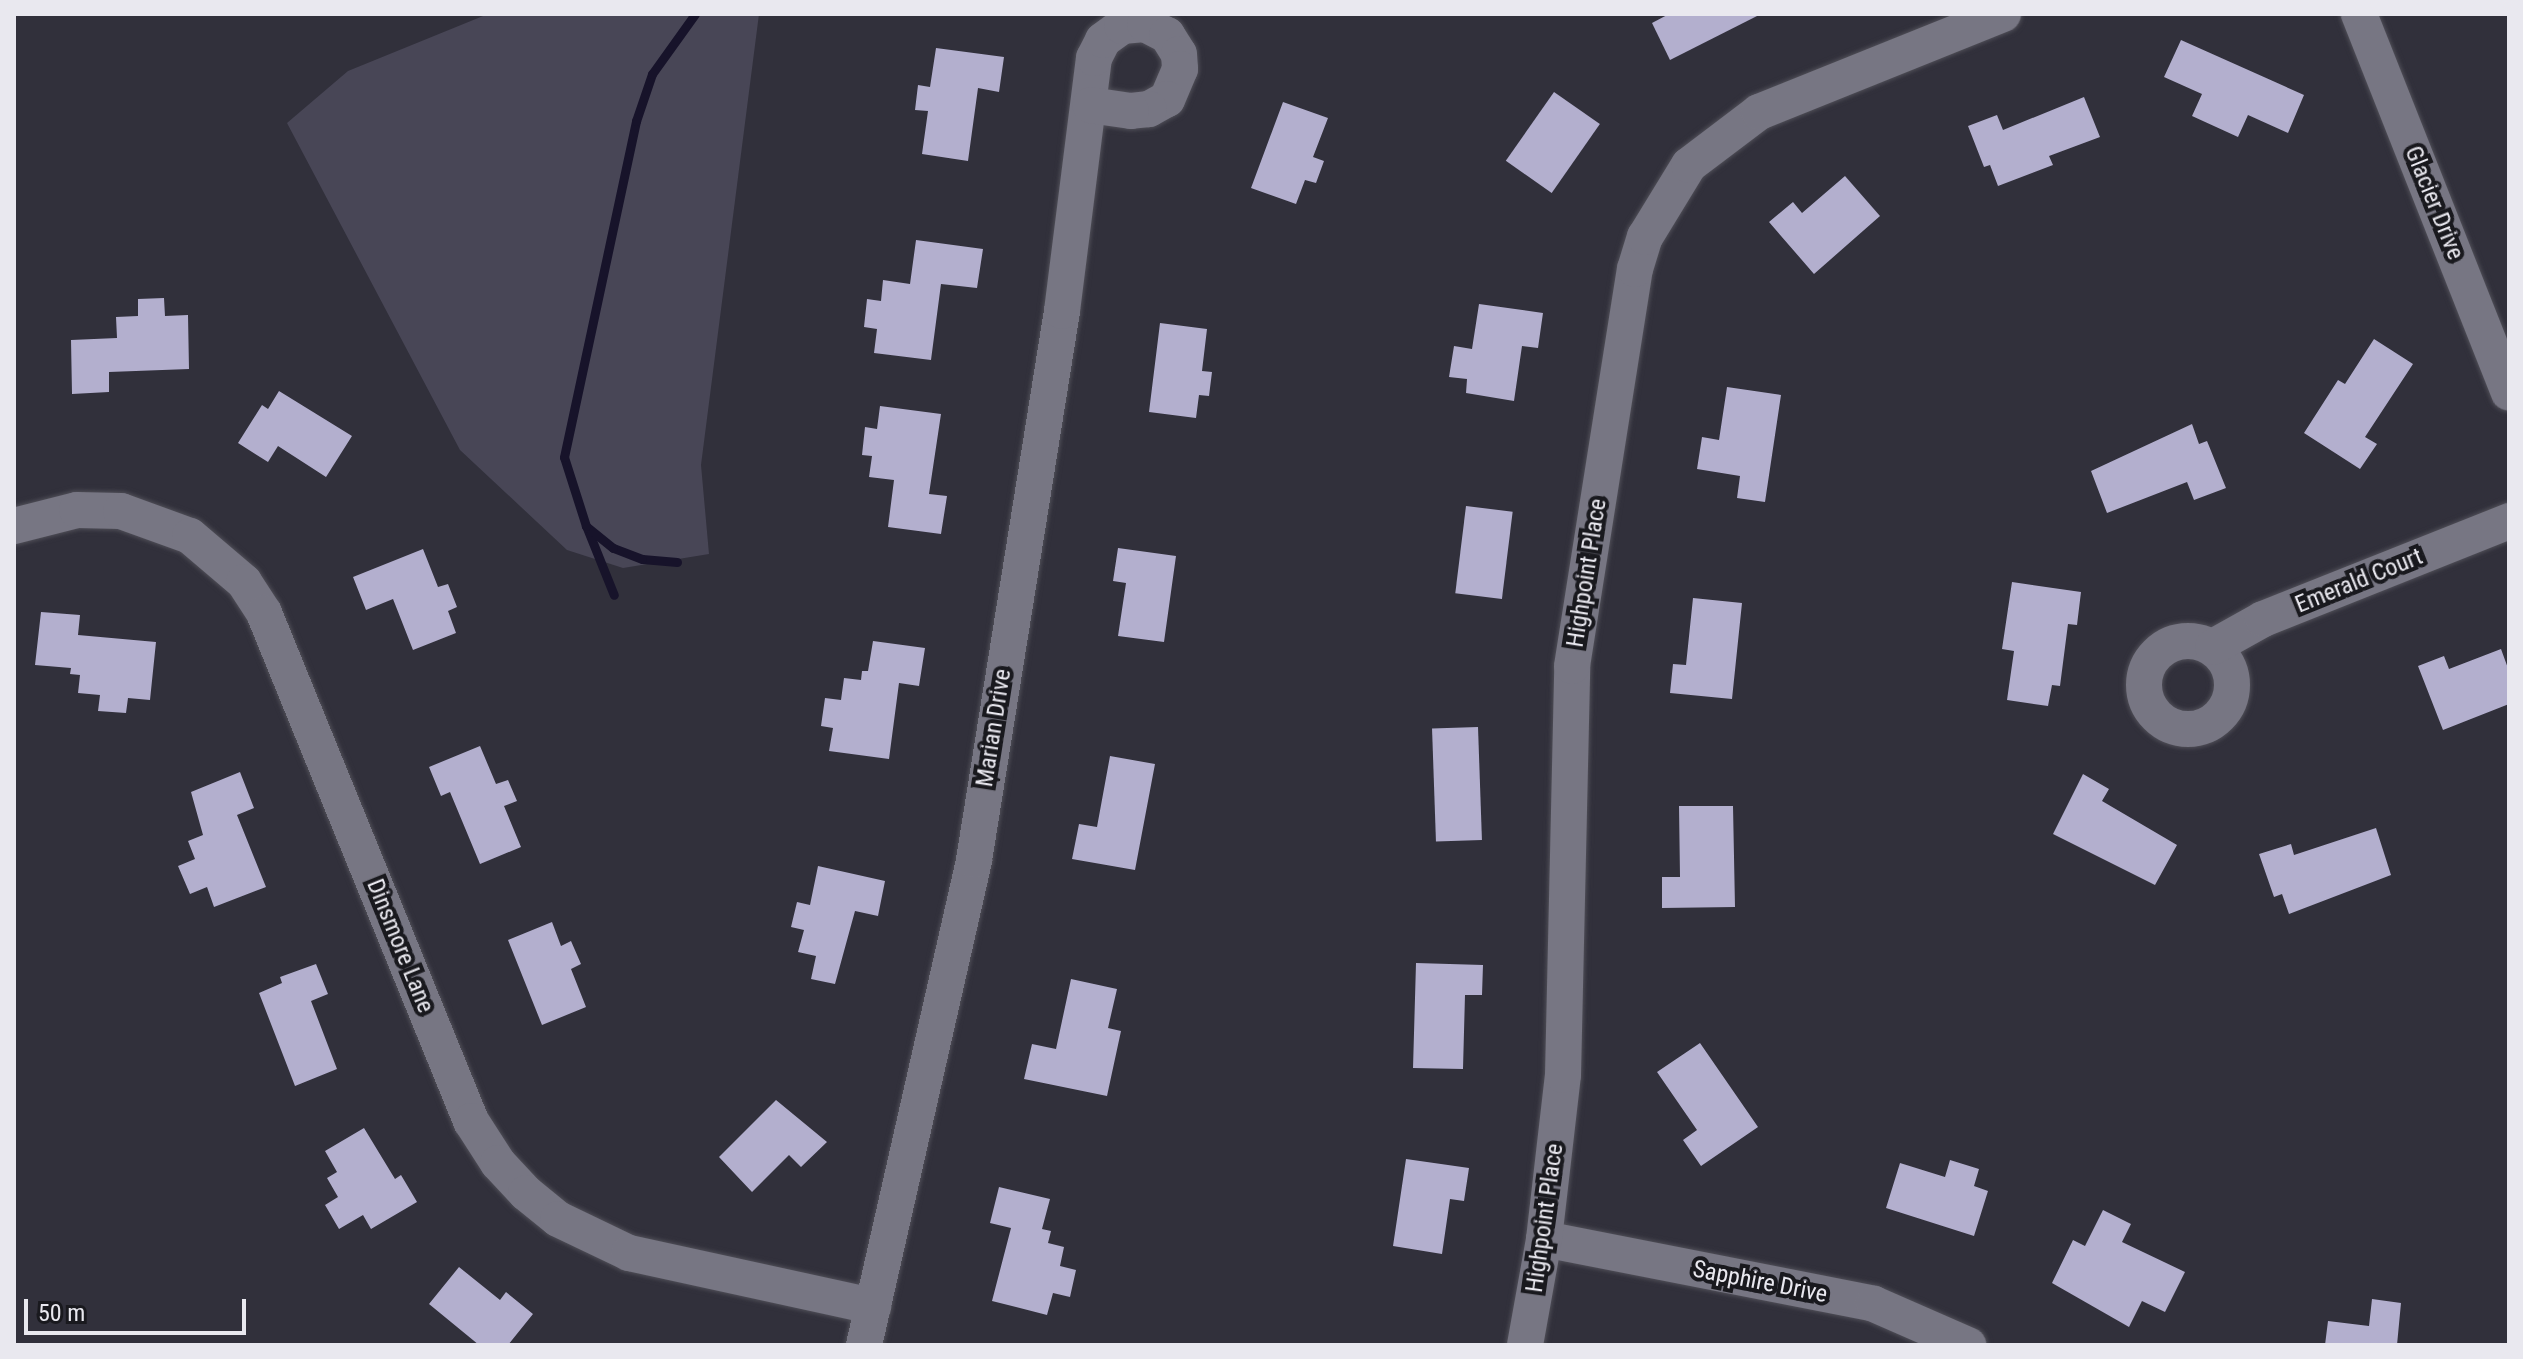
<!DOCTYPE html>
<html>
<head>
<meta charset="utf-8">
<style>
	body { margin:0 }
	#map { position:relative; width:2523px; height:1359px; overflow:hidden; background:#31303b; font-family:"Roboto Condensed",sans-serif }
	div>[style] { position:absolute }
	.green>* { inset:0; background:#484656 }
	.stream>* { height:9px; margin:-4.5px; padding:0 4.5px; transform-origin:4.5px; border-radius:4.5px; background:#17132a }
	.building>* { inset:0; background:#b3afce; transform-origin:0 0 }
	.roads { filter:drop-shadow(0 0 2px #4f4e57) drop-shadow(0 0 2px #4f4e57) }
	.street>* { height:36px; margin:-18px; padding:0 18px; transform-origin:18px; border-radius:18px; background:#777683 }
	.street>.ring { margin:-18px; padding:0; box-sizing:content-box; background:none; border:36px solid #777683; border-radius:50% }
	span { translate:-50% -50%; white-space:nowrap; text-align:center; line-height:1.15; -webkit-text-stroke:8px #19191e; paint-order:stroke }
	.street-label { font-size:24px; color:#e9e8ef }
	.frame { position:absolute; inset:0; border:16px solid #e9e8ef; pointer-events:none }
	.scale { position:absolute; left:24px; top:1299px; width:222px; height:36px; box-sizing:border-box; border:4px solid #e9e8ef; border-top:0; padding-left:10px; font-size:24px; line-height:28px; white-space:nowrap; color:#e9e8ef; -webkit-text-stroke:6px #19191e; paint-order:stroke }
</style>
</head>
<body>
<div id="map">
	<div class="green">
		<div style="clip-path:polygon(488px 14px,759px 14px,701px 465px,709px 554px,623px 568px,567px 550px,460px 450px,287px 123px,348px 71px)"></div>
	</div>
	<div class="stream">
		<div style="left:587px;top:528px;width:72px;rotate:68.1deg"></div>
		<div style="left:677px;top:562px;width:35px;rotate:-175deg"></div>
		<div style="left:642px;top:559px;width:31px;rotate:-159deg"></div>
		<div style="left:613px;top:548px;width:35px;rotate:-141deg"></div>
		<div style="left:586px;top:526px;width:72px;rotate:-107.7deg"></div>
		<div style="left:564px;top:457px;width:344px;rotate:-77.9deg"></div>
		<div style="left:636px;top:121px;width:50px;rotate:-71.2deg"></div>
		<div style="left:652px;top:74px;width:74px;rotate:-54.4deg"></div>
	</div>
	<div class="building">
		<div style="clip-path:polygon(1669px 14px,1761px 14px,1670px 60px,1652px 23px)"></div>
		<div style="clip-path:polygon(2181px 40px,2304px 95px,2288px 133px,2248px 115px,2238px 137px,2192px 116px,2202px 94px,2164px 77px)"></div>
		<div style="clip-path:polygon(936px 48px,1004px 57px,999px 92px,978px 88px,968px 161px,922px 154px,928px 111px,915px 110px,918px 85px,930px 87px)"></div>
		<div style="left:1554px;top:92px;width:56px;height:84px;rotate:35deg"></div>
		<div style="clip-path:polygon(2084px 97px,2100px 137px,2049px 156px,2053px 165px,1998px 186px,1990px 165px,1984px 167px,1968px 126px,1997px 115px,2003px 130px)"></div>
		<div style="clip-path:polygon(1283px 102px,1328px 118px,1313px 157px,1324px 161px,1316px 183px,1305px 180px,1296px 204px,1251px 188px)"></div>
		<div style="clip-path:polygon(1845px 176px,1880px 216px,1814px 274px,1769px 222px,1793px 202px,1802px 213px)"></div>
		<div style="clip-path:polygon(916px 240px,983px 249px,977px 288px,941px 284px,931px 360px,874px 353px,877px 329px,864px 327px,867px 299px,881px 301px,883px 280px,910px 284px)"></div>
		<div style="clip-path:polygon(164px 298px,165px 316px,188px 315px,189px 369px,109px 372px,109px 392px,72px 394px,71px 340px,117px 338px,116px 317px,138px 316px,138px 299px)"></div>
		<div style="clip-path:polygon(1479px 304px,1543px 313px,1538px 348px,1522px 346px,1514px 401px,1466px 393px,1467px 379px,1449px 377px,1454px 346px,1472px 349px)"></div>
		<div style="clip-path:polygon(1160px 323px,1207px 329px,1202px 371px,1212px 372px,1209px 396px,1199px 395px,1196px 418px,1149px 412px)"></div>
		<div style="clip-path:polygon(2374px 339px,2413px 364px,2365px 437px,2377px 444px,2360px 469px,2304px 433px,2338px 380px,2345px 384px)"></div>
		<div style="clip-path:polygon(1727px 387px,1781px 395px,1765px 502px,1737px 498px,1740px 476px,1697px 469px,1702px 437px,1719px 440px)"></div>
		<div style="clip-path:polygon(279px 391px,352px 436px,326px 477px,278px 446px,268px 462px,238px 443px,262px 405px,268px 409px)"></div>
		<div style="clip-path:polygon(880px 406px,941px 414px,929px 494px,947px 496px,941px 534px,888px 527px,894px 480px,869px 477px,872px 456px,862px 455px,865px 427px,877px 429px)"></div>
		<div style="clip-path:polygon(2192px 424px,2199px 444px,2207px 441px,2226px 488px,2194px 500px,2187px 482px,2107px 513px,2091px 471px)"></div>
		<div style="left:1466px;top:506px;width:47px;height:88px;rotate:7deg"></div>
		<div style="clip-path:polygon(1118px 548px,1176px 556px,1164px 642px,1118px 636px,1126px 583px,1113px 581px)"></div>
		<div style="clip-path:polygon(423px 549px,438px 587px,448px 584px,457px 607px,448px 611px,456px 633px,413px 650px,393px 599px,366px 610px,353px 577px)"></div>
		<div style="clip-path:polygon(2012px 582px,2081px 592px,2077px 625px,2068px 624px,2060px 686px,2052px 685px,2048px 706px,2007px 700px,2014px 651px,2002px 649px)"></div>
		<div style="clip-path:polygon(1693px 598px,1742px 603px,1732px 699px,1670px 693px,1673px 664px,1686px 665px)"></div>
		<div style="clip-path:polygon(41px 612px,80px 615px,78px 635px,156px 642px,150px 700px,128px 698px,126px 713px,98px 711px,100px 695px,78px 693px,80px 675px,70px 674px,71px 668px,35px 665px)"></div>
		<div style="clip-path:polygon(873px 641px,925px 648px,919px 686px,899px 683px,889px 759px,829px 751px,833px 728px,821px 726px,825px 698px,841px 700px,844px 678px,861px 680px,862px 671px,868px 671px)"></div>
		<div style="clip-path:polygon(2501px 649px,2509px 671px,2509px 704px,2443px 730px,2418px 666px,2444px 656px,2449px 669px)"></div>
		<div style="left:1478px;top:727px;width:113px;height:46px;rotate:88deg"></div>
		<div style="clip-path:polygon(480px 746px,496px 784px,508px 780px,517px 801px,504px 806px,521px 847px,480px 864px,450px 792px,441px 796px,429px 767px)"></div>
		<div style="clip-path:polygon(1110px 756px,1155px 764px,1135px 870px,1072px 859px,1079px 824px,1097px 827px)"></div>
		<div style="clip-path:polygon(240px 772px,254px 808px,237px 815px,266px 887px,214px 907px,207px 887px,190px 894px,178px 866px,195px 859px,188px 841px,203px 835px,191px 792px)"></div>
		<div style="clip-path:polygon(2083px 774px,2109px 789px,2102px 801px,2177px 845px,2155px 885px,2053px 834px)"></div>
		<div style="clip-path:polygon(1679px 806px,1733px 806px,1735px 907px,1662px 908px,1662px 877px,1680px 877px)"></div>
		<div style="clip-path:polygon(2376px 828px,2391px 875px,2289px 914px,2282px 894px,2274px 897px,2259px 854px,2291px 844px,2294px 855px)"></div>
		<div style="clip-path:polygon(818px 866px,885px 881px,878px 916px,855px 911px,835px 984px,811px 979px,816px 956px,798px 952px,804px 930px,791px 927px,797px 902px,810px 905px)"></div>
		<div style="clip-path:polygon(552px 922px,561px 946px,571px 941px,581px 964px,571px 969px,586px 1007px,542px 1025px,508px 940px)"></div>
		<div style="clip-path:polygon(1416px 963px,1483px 965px,1482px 995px,1465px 995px,1463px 1069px,1413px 1068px)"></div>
		<div style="clip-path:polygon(316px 964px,328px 994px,311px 1001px,337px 1069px,295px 1086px,259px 993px,282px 983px,280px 977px)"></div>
		<div style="clip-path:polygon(1071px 979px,1117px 989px,1108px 1028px,1121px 1031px,1107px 1096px,1024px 1079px,1032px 1044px,1056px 1049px)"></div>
		<div style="clip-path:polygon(1700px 1043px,1758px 1127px,1701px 1166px,1683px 1140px,1697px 1130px,1657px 1072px)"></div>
		<div style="clip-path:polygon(776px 1100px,827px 1142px,801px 1167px,789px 1155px,752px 1192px,719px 1157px)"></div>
		<div style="clip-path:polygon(364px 1128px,395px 1179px,401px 1175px,417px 1202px,371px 1229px,363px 1215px,339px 1229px,325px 1205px,338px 1197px,327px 1178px,337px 1172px,325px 1151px)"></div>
		<div style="clip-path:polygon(1406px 1159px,1469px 1168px,1464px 1201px,1450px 1199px,1442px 1254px,1393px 1246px)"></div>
		<div style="clip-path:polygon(1950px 1160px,1979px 1169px,1974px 1186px,1988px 1191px,1974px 1236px,1886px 1208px,1900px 1163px,1945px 1177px)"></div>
		<div style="clip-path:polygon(999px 1187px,1050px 1199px,1042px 1229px,1051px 1231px,1048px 1243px,1064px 1247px,1060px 1266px,1076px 1270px,1070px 1297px,1053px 1293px,1047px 1315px,992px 1301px,1011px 1228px,990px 1223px)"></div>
		<div style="clip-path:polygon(2103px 1210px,2131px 1224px,2122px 1242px,2185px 1272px,2165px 1312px,2142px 1301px,2129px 1327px,2052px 1283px,2073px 1240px,2085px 1246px)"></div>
		<div style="clip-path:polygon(459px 1267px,500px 1300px,506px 1292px,533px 1314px,508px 1345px,479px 1345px,429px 1304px)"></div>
		<div style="clip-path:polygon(2372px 1299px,2401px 1303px,2397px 1345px,2325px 1345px,2328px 1321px,2369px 1326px)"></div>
	</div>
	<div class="roads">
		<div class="street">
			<div style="left:2359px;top:14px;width:407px;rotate:68.4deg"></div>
			<div style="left:14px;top:526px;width:65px;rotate:-14.3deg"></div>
			<div style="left:77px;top:510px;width:44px;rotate:1.3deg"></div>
			<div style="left:121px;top:511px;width:73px;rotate:19.9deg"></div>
			<div style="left:190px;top:536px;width:71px;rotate:40.4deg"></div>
			<div style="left:244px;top:582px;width:37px;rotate:57deg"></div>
			<div style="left:264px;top:613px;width:549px;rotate:67.83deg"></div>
			<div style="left:471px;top:1121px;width:50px;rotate:57.3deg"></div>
			<div style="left:498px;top:1163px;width:41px;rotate:47deg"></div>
			<div style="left:526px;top:1193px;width:41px;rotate:39.1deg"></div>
			<div style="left:558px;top:1219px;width:79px;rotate:25.6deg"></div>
			<div style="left:629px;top:1253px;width:250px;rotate:12.3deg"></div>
			<div class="ring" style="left:2144px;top:641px;width:52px;height:52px"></div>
			<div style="left:2213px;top:647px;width:57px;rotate:-29.2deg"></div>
			<div style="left:2263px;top:619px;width:265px;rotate:-21.7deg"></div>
			<div style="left:1544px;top:1239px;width:336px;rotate:11.1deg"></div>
			<div style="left:1874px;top:1304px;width:103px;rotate:23.6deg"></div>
			<div style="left:864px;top:1345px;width:497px;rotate:-77.2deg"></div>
			<div style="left:974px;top:860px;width:556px;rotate:-80.89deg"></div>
			<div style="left:1062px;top:311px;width:255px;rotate:-82.8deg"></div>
			<div style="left:1094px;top:58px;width:20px;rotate:-63deg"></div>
			<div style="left:1103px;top:40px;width:24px;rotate:-36deg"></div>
			<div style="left:1122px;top:26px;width:23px;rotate:-5deg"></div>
			<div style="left:1145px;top:24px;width:25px;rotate:27deg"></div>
			<div style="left:1167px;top:35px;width:22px;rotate:58deg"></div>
			<div style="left:1179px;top:54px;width:15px;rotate:86deg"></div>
			<div style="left:1180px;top:69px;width:33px;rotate:113deg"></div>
			<div style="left:1167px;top:99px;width:21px;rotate:151deg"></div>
			<div style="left:1149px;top:109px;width:18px;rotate:174deg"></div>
			<div style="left:1131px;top:111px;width:41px;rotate:-171.7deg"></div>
			<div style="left:1525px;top:1345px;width:108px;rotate:-79.8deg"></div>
			<div style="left:1544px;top:1239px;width:165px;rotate:-83.4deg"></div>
			<div style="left:1563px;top:1075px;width:409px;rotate:-88.7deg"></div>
			<div style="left:1572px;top:666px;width:402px;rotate:-81deg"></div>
			<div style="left:1635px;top:269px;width:34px;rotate:-73deg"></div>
			<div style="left:1645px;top:237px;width:84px;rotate:-58.6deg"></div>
			<div style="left:1689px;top:165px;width:88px;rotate:-37.1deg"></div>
			<div style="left:1759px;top:112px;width:263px;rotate:-21.9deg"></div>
		</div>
	</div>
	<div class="street-label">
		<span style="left:2434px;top:203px;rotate:68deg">Glacier Drive</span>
		<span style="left:1587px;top:573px;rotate:-81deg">Highpoint Place</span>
		<span style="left:2359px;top:581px;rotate:-22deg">Emerald Court</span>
		<span style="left:994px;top:728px;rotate:-81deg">Marian Drive</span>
		<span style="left:400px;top:946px;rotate:68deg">Dinsmore Lane</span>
		<span style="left:1545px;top:1218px;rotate:-82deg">Highpoint Place</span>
		<span style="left:1760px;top:1282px;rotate:11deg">Sapphire Drive</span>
	</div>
	<div class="frame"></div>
	<div class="scale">50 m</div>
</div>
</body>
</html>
